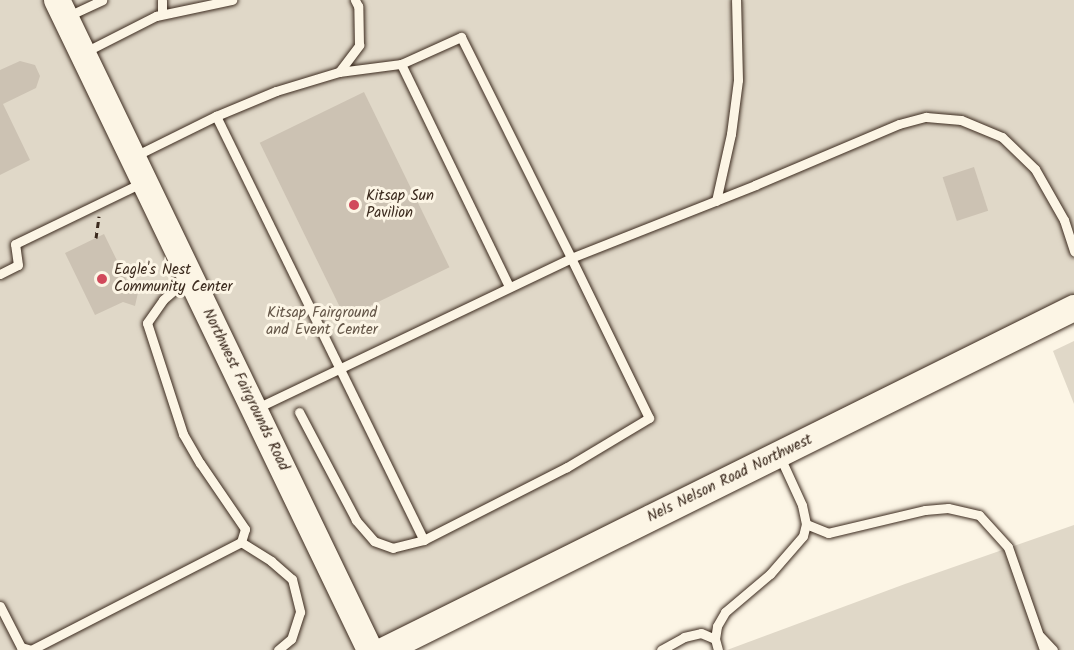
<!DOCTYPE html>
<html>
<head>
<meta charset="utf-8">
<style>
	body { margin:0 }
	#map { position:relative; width:1074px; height:650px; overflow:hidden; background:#fcf5e5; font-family:Kalam,sans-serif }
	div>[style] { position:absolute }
	.green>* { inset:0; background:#e0d8c8 }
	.building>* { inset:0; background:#ccc2b3; transform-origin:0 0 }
	.path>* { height:3px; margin-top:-1.5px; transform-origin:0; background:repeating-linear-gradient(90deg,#3b2a1e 0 6px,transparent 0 10.5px) }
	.roads { filter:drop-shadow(0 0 2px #3b2a1e) drop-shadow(0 0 2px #3b2a1e) }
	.lane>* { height:9px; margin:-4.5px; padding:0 4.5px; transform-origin:4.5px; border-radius:4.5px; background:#fcf5e5 }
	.secondary>* { height:26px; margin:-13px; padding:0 13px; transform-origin:13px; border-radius:13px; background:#fcf5e5 }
	.dots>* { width:16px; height:16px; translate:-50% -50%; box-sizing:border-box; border:3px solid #fcf5e5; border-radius:50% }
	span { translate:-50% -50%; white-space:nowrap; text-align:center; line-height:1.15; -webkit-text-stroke:6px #fcf5e5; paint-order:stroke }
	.poi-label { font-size:15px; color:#3b2a1e }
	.left { translate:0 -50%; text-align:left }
	.park-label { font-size:15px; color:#645648 }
	.street-label { font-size:15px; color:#3b2a1e }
</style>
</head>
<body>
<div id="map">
	<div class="green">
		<div style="clip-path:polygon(0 0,1074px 0,1074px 308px,385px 650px,0 650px)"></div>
		<div style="clip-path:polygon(1074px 341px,1074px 404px,1053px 351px)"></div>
		<div style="clip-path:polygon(1074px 525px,1074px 650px,727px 650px,905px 584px)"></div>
	</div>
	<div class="building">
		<div style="clip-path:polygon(20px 61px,35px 65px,40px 76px,36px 88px,3px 104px,30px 160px,0 175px,0 70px)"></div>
		<div style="left:364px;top:92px;width:195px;height:116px;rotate:64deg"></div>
		<div style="left:974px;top:167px;width:46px;height:33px;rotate:72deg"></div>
		<div style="clip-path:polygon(104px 234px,129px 285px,139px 288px,135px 306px,123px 302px,95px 315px,65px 253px)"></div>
	</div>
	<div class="path">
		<div style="left:96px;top:238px;width:22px;rotate:-82deg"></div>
	</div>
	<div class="roads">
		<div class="lane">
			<div style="left:162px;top:14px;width:14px;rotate:-90deg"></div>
			<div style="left:66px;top:17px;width:40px;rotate:-25deg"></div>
			<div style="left:85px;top:52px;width:80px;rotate:-26.9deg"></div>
			<div style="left:156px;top:16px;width:78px;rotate:-11.9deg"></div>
			<div style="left:401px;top:64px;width:247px;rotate:64.1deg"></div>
			<div style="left:339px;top:72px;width:63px;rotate:-7.4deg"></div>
			<div style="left:401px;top:64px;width:66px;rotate:-24.2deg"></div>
			<div style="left:461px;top:37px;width:247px;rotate:63.5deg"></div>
			<div style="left:571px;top:258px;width:198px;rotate:-21.6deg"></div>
			<div style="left:755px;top:185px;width:156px;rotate:-23deg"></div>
			<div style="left:899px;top:124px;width:28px;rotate:-15deg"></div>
			<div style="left:926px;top:117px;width:35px;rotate:5deg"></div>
			<div style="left:961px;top:120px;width:44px;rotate:22.5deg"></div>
			<div style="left:1002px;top:137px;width:46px;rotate:44.1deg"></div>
			<div style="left:1035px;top:169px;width:59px;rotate:60.4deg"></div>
			<div style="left:1064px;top:220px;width:33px;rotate:72deg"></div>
			<div style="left:216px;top:116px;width:65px;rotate:-22.6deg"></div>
			<div style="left:276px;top:91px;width:66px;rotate:-16.8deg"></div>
			<div style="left:339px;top:72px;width:34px;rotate:-53deg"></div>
			<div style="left:359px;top:45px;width:39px;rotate:-91deg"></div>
			<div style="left:358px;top:6px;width:7px;rotate:-117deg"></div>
			<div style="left:135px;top:156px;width:90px;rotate:-26.3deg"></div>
			<div style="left:216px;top:116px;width:472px;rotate:63.9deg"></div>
			<div style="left:716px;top:201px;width:69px;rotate:-77.4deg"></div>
			<div style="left:731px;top:134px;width:54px;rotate:-82.6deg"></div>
			<div style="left:738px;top:80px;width:80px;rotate:-91.4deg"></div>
			<div style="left:0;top:274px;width:20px;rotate:-27deg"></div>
			<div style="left:18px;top:265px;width:21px;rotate:-98deg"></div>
			<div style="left:15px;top:244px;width:142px;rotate:-25.8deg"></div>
			<div style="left:188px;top:278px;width:33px;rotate:139deg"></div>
			<div style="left:163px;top:300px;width:28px;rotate:125deg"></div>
			<div style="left:147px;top:323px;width:117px;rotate:72deg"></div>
			<div style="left:183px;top:434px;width:34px;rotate:60deg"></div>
			<div style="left:200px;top:463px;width:80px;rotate:55.7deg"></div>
			<div style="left:245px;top:529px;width:14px;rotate:107deg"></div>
			<div style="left:241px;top:542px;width:36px;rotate:32deg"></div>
			<div style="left:271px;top:561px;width:28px;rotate:41deg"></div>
			<div style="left:292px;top:579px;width:34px;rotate:76deg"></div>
			<div style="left:300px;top:612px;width:28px;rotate:108deg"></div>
			<div style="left:291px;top:639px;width:17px;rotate:140deg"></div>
			<div style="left:257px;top:408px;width:348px;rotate:-25.5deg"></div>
			<div style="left:571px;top:258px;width:178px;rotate:64deg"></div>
			<div style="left:649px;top:418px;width:96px;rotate:149.1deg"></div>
			<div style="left:567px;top:467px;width:161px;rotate:153deg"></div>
			<div style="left:424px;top:540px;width:32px;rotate:166deg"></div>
			<div style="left:393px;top:548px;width:20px;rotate:-160deg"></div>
			<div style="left:374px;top:541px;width:28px;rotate:-131deg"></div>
			<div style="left:356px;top:520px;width:122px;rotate:-117.8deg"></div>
			<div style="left:806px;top:524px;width:24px;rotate:22deg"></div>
			<div style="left:828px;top:533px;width:100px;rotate:-13.3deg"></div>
			<div style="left:925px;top:510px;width:23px;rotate:-5deg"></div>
			<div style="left:948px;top:508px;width:32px;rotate:13deg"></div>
			<div style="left:979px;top:515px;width:43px;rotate:47.8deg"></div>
			<div style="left:1008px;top:547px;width:109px;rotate:70.7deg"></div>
			<div style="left:0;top:606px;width:46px;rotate:62.9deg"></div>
			<div style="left:21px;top:647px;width:10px;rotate:17deg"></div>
			<div style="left:1040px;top:636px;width:19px;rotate:47deg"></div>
			<div style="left:31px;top:650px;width:236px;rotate:-27.2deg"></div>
			<div style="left:661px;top:650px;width:26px;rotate:-29deg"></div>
			<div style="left:684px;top:637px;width:17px;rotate:-13deg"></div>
			<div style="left:701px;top:633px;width:15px;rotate:23deg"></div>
			<div style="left:718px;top:650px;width:11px;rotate:-105deg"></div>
			<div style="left:715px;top:639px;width:13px;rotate:-81deg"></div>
			<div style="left:717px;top:626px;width:16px;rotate:-60deg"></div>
			<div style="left:725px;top:612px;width:59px;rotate:-40.2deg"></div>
			<div style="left:770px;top:574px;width:50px;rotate:-49deg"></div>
			<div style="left:803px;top:536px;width:12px;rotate:-76deg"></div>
			<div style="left:806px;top:524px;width:19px;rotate:-102deg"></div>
			<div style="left:802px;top:505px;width:53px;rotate:-114.6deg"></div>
		</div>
		<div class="secondary">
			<div style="left:57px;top:0;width:721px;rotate:64.29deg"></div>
			<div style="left:385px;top:650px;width:769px;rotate:-26.4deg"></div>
		</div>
	</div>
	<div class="dots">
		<div style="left:354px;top:205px;background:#d1495b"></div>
		<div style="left:102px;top:279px;background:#d1495b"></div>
	</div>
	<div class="poi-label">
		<span class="left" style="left:366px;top:205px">Kitsap Sun<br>Pavilion</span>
		<span class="left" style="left:114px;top:279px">Eagle's Nest<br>Community Center</span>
	</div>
	<div class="park-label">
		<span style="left:322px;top:322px">Kitsap Fairground<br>and Event Center</span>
	</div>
	<div class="street-label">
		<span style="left:245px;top:390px;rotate:64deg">Northwest Fairgrounds Road</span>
		<span style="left:730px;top:479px;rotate:-26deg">Nels Nelson Road Northwest</span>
	</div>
</div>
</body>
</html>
